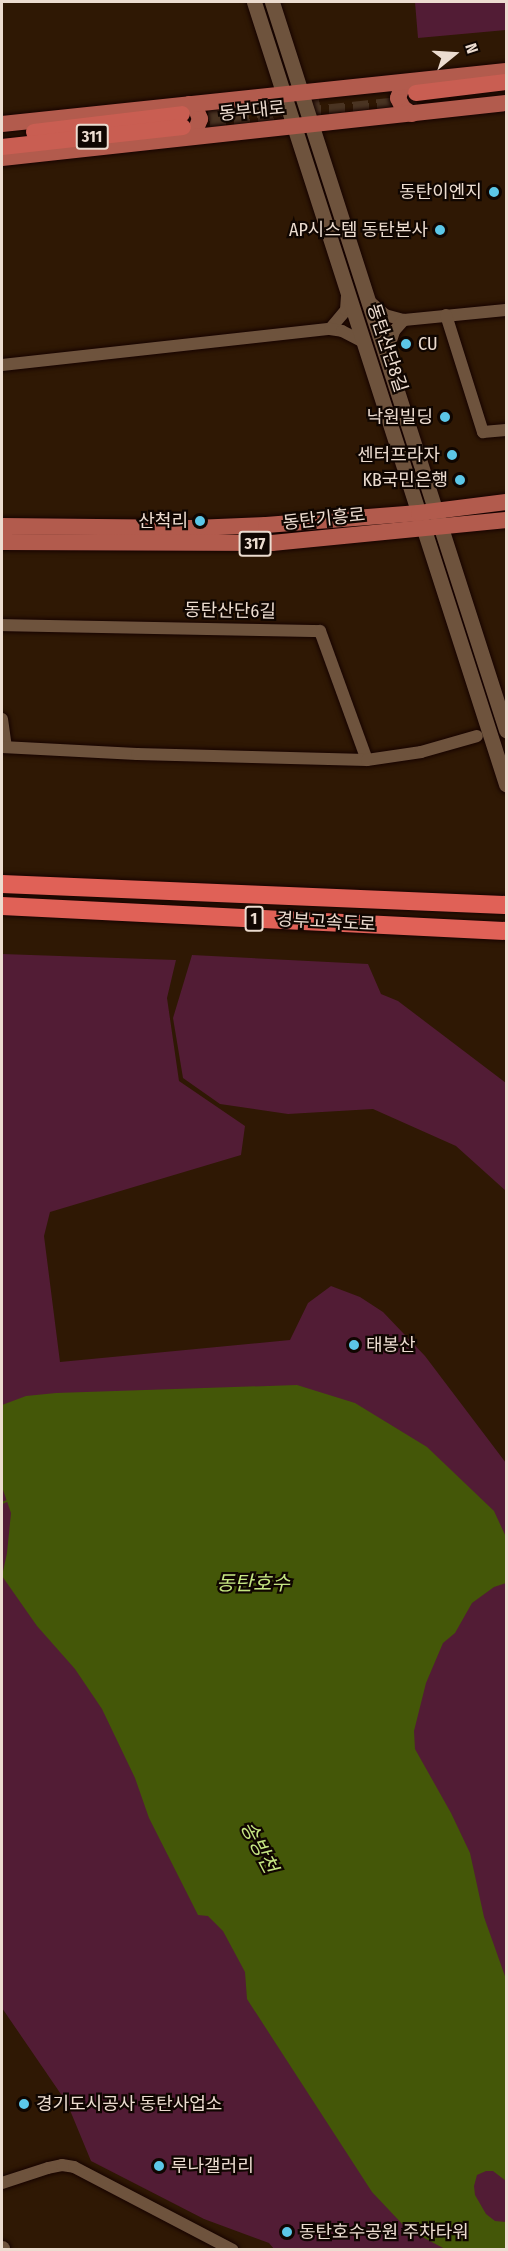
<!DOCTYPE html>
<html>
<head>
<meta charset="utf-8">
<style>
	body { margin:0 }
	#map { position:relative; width:508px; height:2251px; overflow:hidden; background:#2f1804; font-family:"Fira Sans Condensed","Noto Sans KR",sans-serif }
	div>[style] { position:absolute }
	.green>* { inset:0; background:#521c35 }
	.water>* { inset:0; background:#445708 }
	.stream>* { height:2px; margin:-1px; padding:0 1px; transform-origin:1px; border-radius:1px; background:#445708 }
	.trunk-tunnel>* { height:16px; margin-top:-8px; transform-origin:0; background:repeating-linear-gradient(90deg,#4b3523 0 16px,transparent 0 24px) }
	.roads { filter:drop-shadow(0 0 2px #160300) drop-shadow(0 0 2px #160300) }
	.tertiary>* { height:12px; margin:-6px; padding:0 6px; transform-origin:6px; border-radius:6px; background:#6e533d }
	.secondary>* { height:15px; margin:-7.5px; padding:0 7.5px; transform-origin:7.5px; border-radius:7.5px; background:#6e533d }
	.primary>* { height:16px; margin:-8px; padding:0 8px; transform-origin:8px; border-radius:8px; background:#b25b4d }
	.trunk>* { height:16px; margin:-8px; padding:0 8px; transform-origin:8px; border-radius:8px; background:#c95e52 }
	.motorway>* { height:18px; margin:-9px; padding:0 9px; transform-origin:9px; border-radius:9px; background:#e06157 }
	.dots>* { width:16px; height:16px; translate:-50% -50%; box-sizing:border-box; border:3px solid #100601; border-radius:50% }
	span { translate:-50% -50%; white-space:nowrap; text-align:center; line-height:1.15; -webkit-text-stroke:4.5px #100601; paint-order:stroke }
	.shield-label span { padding:2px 4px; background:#100601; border:2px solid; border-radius:4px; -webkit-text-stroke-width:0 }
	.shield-label { font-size:16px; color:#ecdcd0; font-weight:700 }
	.street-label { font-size:18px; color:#ecdcd0 }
	.poi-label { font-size:18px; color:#ecdcd0 }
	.right { translate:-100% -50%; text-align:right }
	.left { translate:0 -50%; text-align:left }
	.water-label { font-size:20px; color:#c6e683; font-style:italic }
	.frame { position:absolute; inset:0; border:3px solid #ecdcd0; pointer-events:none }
	.north { position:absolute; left:424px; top:24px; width:60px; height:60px; -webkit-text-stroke:4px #100601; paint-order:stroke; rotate:72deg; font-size:16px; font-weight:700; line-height:24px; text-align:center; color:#ecdcd0 }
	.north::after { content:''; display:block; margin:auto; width:21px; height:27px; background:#ecdcd0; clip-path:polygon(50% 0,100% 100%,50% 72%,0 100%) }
</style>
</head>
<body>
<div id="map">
	<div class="green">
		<div style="clip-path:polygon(415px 2px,506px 2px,506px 30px,418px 38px)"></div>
		<div style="clip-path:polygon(2px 954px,176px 960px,167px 998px,179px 1081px,245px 1126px,241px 1155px,50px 1212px,44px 1236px,60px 1362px,290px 1340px,308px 1303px,331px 1286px,360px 1297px,383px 1312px,425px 1356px,506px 1463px,506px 2249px,274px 2249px,269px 2243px,204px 2219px,91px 2161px,67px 2103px,2px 2008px)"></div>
		<div style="clip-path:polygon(192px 955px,368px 964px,381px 994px,398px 1001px,506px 1083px,506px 1191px,456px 1146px,373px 1109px,288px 1114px,220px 1104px,183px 1078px,173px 1018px)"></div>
	</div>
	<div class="water">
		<div style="clip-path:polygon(297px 1385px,355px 1403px,427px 1447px,494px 1511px,506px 1537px,506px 1583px,494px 1587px,472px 1603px,455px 1633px,443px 1643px,426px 1683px,414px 1731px,415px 1749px,451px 1813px,470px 1853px,484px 1917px,506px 1979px,506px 2181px,493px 2171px,486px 2171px,477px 2175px,474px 2186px,475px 2195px,486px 2214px,495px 2221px,506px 2222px,506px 2249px,445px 2249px,407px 2229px,372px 2192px,247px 1999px,245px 1972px,223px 1931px,208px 1916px,198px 1915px,149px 1818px,135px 1778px,102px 1709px,75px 1669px,37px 1626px,2px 1576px,7px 1553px,11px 1513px,2px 1487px,2px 1405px,26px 1396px,56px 1393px)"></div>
	</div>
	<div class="stream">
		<div style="left:2px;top:1503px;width:5px;rotate:-22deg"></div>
	</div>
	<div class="trunk-tunnel">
		<div style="left:184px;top:114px;width:136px;rotate:-5.1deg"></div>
		<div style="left:186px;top:127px;width:232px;rotate:-5.9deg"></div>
	</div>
	<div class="roads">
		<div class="tertiary">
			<div style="left:368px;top:300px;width:23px;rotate:41deg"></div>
			<div style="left:385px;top:315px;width:20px;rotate:15deg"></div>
			<div style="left:404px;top:320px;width:102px;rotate:-5.6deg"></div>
			<div style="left:446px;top:315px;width:123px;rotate:72.5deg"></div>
			<div style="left:483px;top:432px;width:23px;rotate:-5deg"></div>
			<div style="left:330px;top:329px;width:25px;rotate:-50deg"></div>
			<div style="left:346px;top:310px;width:15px;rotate:-86deg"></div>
			<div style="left:386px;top:356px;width:26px;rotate:-72deg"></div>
			<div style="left:394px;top:331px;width:15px;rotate:-48deg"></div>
			<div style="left:2px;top:365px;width:330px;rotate:-6.3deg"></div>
			<div style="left:330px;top:329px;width:12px;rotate:9deg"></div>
			<div style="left:342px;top:331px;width:25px;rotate:27deg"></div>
			<div style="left:2px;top:625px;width:318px;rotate:1.1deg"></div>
			<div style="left:320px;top:631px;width:137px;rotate:70deg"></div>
			<div style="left:2px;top:719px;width:28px;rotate:82deg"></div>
			<div style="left:2px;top:747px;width:135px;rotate:3deg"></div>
			<div style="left:137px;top:754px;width:230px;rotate:1.5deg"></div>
			<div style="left:367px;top:760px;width:55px;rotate:-8.4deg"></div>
			<div style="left:421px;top:752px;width:58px;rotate:-15.9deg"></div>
			<div style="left:2px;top:2183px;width:48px;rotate:-18.1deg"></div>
			<div style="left:48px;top:2168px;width:14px;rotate:-12deg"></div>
			<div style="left:62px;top:2165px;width:12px;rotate:9deg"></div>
			<div style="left:74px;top:2167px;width:179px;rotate:27.6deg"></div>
		</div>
		<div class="secondary">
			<div style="left:254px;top:2px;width:822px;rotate:72.14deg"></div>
			<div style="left:272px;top:2px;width:765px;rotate:72.18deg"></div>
			<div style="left:2px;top:2248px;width:2px;rotate:90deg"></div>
		</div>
		<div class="primary">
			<div style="left:189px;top:104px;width:7px;rotate:27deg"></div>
			<div style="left:195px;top:107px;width:13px;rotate:67deg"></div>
			<div style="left:200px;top:119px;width:18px;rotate:112deg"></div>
			<div style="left:412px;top:114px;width:11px;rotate:-146deg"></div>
			<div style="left:403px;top:108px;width:11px;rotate:-117deg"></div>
			<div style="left:398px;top:98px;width:12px;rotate:-70deg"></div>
			<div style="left:402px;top:87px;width:14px;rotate:-17deg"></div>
			<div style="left:2px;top:124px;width:507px;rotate:-6deg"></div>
			<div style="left:2px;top:158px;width:507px;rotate:-6.23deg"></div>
			<div style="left:2px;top:526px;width:192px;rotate:0.6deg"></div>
			<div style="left:194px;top:528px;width:72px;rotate:-2.4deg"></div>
			<div style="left:266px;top:525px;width:153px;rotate:-4.5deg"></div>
			<div style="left:419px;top:513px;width:88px;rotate:-7.2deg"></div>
			<div style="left:2px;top:542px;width:270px;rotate:0.2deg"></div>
			<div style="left:272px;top:543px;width:235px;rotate:-5.6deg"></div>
		</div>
		<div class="trunk">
			<div style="left:416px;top:93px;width:91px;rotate:-7deg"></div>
			<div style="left:34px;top:132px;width:149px;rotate:-6.9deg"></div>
			<div style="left:2px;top:147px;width:182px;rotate:-6.3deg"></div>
		</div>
		<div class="motorway">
			<div style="left:2px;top:884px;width:504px;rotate:2.39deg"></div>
			<div style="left:2px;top:906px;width:505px;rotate:2.84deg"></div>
		</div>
	</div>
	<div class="dots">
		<div style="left:494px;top:192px;background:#5cc7e8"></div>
		<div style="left:440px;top:230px;background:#5cc7e8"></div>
		<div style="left:406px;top:344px;background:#5cc7e8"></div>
		<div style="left:445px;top:417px;background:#5cc7e8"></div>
		<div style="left:452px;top:455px;background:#5cc7e8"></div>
		<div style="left:460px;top:480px;background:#5cc7e8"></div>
		<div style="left:200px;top:521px;background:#5cc7e8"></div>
		<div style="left:354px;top:1345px;background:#5cc7e8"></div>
		<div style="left:24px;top:2104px;background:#5cc7e8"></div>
		<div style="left:159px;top:2166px;background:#5cc7e8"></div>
		<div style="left:287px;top:2232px;background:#5cc7e8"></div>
	</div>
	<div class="shield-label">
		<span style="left:92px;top:137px">311</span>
		<span style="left:255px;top:544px">317</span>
		<span style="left:254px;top:919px">1</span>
	</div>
	<div class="street-label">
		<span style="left:252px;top:111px;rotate:-6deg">동부대로</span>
		<span style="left:387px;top:348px;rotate:72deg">동탄산단8길</span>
		<span style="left:324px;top:519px;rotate:-6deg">동탄기흥로</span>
		<span style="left:230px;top:611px;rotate:1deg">동탄산단6길</span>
		<span style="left:326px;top:922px;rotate:3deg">경부고속도로</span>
	</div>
	<div class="poi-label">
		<span class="right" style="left:482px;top:192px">동탄이엔지</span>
		<span class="right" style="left:428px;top:230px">AP시스템 동탄본사</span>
		<span class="left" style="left:418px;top:344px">CU</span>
		<span class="right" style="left:433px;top:417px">낙원빌딩</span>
		<span class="right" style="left:440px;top:455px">센터프라자</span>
		<span class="right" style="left:448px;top:480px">KB국민은행</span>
		<span class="right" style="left:188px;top:521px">산척리</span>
		<span class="left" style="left:366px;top:1345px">태봉산</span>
		<span class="left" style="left:36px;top:2104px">경기도시공사 동탄사업소</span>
		<span class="left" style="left:171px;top:2166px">루나갤러리</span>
		<span class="left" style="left:299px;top:2232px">동탄호수공원 주차타워</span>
	</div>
	<div class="water-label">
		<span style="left:253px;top:1583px">동탄호수</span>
		<span style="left:259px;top:1847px;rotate:62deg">송방천</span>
	</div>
	<div class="frame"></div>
	<div class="north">N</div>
</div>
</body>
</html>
